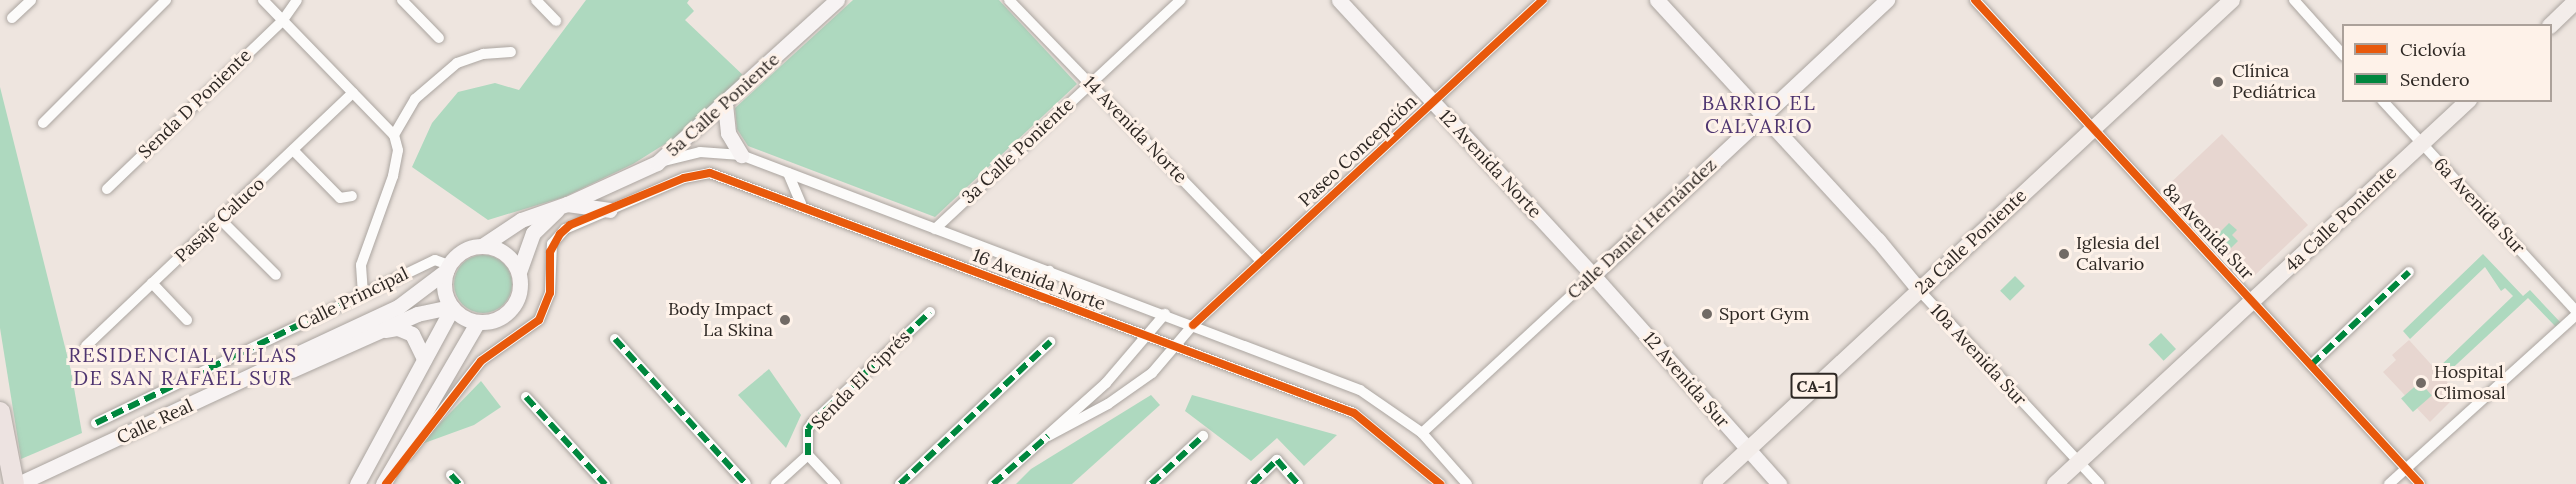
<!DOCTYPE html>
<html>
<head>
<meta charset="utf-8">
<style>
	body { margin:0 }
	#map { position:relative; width:2576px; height:484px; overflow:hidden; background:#eee5df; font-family:Lora,serif }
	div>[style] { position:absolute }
	.medical>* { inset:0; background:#e7d6d0 }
	.green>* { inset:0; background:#aed9bf; transform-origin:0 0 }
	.round { border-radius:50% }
	.roads { filter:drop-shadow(0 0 2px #aba5a0) drop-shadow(0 0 2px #aba5a0) }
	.street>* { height:10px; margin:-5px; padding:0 5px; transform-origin:5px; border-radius:5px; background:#fcfbfa }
	.secondary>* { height:15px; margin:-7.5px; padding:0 7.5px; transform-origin:7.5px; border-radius:7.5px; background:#f7f3f3 }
	.secondary>.ring { margin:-7.5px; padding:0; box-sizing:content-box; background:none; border:15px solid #f7f3f3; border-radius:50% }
	.primary>* { height:16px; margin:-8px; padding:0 8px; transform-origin:8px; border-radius:8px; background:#f3edea }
	.highway>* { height:20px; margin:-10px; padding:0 10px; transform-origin:10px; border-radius:10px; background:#ede3e1 }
	.quiet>* { height:6px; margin-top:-3px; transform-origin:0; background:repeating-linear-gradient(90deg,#00873e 0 12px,transparent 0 18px) }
	.cycleway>* { height:8px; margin:-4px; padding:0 4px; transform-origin:4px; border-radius:4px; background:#e8590c }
	.dots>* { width:16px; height:16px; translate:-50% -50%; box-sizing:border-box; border:3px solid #fef2e9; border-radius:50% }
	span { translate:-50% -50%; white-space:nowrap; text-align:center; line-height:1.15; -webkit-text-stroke:6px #fef2e9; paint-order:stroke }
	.shield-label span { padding:2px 4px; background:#fef2e9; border:2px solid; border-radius:4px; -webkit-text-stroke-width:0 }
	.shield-label { font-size:16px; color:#2e2824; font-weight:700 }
	.poi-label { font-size:18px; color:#2e2824 }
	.left { translate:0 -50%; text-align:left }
	.right { translate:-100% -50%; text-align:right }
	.street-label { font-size:18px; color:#2e2824 }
	.neighbourhood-label { font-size:20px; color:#4e3570; letter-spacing:1.5px }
	.legend { position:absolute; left:2342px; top:24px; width:210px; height:78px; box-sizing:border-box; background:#fef2e9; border:2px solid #aba19a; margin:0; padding:8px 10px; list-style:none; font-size:18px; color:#2e2824 }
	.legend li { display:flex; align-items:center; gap:12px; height:30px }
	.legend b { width:30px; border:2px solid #aba19a }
</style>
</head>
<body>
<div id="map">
	<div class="medical">
		<div style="clip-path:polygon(2222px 134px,2308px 225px,2254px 276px,2246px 275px,2164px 189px)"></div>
		<div style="clip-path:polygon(2409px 340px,2458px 394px,2430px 422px,2383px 372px,2396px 360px,2392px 355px)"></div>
	</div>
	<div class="green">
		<div style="clip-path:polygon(586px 0,689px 0,687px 3px,694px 11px,685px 20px,745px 77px,684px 132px,633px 164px,564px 197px,488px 220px,412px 167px,432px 123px,458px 92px,495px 83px,519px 90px)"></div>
		<div style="clip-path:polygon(853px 0,999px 0,1077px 84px,935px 217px,748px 146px,737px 129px,735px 108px)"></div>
		<div style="clip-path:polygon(0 87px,71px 371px,82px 433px,21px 459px,0 328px)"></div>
		<div style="clip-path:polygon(2229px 223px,2237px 230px,2232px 235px,2238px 241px,2228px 251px,2215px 237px)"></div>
		<div style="clip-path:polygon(2483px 254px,2523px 296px,2530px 290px,2561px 323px,2556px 327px,2528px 298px,2444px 376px,2437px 369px,2513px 296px,2505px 288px,2501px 291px,2485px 267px,2410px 339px,2403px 331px)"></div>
		<div class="round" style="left:454px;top:255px;width:58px;height:58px"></div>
		<div style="left:2015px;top:276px;width:14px;height:21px;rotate:45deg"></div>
		<div style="left:2161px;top:333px;width:22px;height:17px;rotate:47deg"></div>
		<div style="clip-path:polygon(769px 369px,801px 415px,786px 448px,738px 395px)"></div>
		<div style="clip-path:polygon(481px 381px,501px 407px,474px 425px,419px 445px)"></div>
		<div style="left:2420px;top:382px;width:18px;height:25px;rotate:49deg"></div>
		<div style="clip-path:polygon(1151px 395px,1160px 405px,1072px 484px,1016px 484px,1031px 469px)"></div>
		<div style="clip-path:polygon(1192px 395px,1337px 435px,1304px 466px,1277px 438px,1251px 461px,1185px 411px)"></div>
	</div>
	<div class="roads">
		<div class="street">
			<div style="left:263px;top:0;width:188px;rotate:45.9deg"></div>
			<div style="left:402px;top:0;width:53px;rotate:45.8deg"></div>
			<div style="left:536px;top:0;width:29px;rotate:46deg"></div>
			<div style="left:1009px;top:0;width:363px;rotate:46deg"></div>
			<div style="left:1975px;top:0;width:657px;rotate:47.4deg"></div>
			<div style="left:2294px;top:0;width:75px;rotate:48.2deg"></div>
			<div style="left:12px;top:18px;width:26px;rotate:-43deg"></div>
			<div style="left:2382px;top:100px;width:287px;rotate:47.4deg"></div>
			<div style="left:43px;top:123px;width:174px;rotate:-45deg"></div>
			<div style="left:293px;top:150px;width:67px;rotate:45.6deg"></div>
			<div style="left:340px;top:198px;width:12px;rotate:-9deg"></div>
			<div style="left:660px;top:162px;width:41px;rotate:-14deg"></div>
			<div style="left:700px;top:152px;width:41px;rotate:4.2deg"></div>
			<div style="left:741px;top:155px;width:662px;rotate:20.79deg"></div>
			<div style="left:1360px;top:390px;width:75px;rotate:34.7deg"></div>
			<div style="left:1422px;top:433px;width:68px;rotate:48.6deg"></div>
			<div style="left:788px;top:173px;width:34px;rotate:67deg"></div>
			<div style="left:107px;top:189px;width:244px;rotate:-43.8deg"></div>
			<div style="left:283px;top:20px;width:24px;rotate:-55deg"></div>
			<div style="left:220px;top:219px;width:79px;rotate:45deg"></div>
			<div style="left:935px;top:229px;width:336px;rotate:-43deg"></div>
			<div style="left:152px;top:283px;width:51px;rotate:46.6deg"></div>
			<div style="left:1919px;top:290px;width:265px;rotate:47.1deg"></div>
			<div style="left:363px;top:294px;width:29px;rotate:-94deg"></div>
			<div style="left:361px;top:265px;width:95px;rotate:-70.2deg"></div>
			<div style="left:393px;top:176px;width:26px;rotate:-79deg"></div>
			<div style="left:398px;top:150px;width:16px;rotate:-105deg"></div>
			<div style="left:394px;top:135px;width:42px;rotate:-59.7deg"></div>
			<div style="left:415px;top:99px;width:55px;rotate:-40.6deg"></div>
			<div style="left:457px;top:63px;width:28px;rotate:-19deg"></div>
			<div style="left:483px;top:54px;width:28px;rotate:-4deg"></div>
			<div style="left:1043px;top:298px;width:28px;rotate:-77deg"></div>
			<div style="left:615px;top:339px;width:195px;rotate:47.9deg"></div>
			<div style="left:86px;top:346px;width:368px;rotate:-43.5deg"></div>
			<div style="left:2311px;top:365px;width:135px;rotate:-43.5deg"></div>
			<div style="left:526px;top:397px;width:118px;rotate:47.8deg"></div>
			<div style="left:96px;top:423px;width:376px;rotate:-25.7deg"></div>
			<div style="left:435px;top:260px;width:15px;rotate:20deg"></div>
			<div style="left:1422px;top:433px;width:233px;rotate:-42.7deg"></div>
			<div style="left:1048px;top:436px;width:68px;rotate:-28.1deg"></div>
			<div style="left:1108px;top:404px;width:54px;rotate:-35.2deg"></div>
			<div style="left:1152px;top:373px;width:63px;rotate:-49.5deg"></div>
			<div style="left:1193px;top:325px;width:478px;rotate:-42.9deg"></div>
			<div style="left:808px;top:455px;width:26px;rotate:-90deg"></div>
			<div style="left:808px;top:429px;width:7px;rotate:-56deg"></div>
			<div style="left:812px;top:423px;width:162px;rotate:-43.2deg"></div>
			<div style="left:808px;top:455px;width:40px;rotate:47deg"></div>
			<div style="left:407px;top:456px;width:120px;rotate:-52.1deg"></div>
			<div style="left:481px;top:361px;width:71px;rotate:-35.3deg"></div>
			<div style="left:539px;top:320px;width:29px;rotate:-68deg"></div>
			<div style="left:550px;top:293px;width:49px;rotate:-87.7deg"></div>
			<div style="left:552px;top:244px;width:20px;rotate:-49deg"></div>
			<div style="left:565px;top:229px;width:129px;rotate:-23.2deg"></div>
			<div style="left:684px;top:178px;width:26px;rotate:-11deg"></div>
			<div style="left:710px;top:173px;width:687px;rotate:20.44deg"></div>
			<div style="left:1354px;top:413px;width:112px;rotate:39.5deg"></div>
			<div style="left:451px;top:475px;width:12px;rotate:48deg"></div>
			<div style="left:776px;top:484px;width:43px;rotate:-42.2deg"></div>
			<div style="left:900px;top:484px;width:207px;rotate:-43.4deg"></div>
			<div style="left:993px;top:484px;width:152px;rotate:-41.8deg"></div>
			<div style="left:1106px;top:383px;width:91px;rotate:-49.5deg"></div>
			<div style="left:1151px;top:484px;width:71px;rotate:-42.7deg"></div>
			<div style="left:1252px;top:484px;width:35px;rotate:-44deg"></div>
			<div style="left:1277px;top:460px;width:32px;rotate:49deg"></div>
			<div style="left:2389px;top:484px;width:252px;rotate:-42.1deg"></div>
		</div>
		<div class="secondary">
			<div style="left:1339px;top:0;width:374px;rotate:47.3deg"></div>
			<div style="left:1593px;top:275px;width:280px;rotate:48.3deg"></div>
			<div style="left:1657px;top:0;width:326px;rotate:47.4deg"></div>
			<div style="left:1878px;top:240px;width:65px;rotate:50.6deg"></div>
			<div style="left:725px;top:104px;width:29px;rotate:84deg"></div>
			<div style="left:728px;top:133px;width:26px;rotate:59deg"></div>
			<div style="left:567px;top:204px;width:43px;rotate:7.9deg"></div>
			<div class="ring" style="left:444px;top:246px;width:61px;height:61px"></div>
			<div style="left:482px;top:246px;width:47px;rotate:-33.7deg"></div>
			<div style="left:521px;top:220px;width:49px;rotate:-19.2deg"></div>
			<div style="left:567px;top:204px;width:99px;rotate:-24.5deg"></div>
			<div style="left:657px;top:163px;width:243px;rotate:-42.2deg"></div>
			<div style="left:519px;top:272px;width:41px;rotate:-70.3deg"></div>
			<div style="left:533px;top:233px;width:33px;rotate:-44deg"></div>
			<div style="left:1593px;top:275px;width:403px;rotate:-43.1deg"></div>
			<div style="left:385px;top:330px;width:13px;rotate:-9deg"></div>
			<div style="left:398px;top:328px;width:15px;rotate:23deg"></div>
			<div style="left:412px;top:334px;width:28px;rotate:64deg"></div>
			<div style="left:292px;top:370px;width:137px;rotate:-24.1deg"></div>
			<div style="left:417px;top:314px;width:35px;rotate:-12deg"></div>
			<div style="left:18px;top:484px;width:419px;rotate:-25deg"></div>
			<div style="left:398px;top:307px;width:61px;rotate:-37.1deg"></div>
			<div style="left:357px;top:484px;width:200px;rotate:-61.6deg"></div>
			<div style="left:383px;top:484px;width:186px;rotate:-59.7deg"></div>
		</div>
		<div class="primary">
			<div style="left:2550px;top:26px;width:36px;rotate:-44deg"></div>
			<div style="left:1711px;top:484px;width:711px;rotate:-42.89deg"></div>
			<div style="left:2055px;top:484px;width:565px;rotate:-42.85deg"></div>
		</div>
		<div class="highway">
			<div style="left:0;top:412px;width:73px;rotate:79deg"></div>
		</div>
	</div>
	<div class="quiet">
		<div style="left:615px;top:339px;width:195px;rotate:47.9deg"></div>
		<div style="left:2311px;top:365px;width:135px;rotate:-43.5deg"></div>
		<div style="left:526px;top:397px;width:118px;rotate:47.8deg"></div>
		<div style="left:96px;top:423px;width:297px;rotate:-25.8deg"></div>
		<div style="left:808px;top:455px;width:26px;rotate:-90deg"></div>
		<div style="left:808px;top:429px;width:7px;rotate:-56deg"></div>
		<div style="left:812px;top:423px;width:162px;rotate:-43.2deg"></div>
		<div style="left:451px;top:475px;width:12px;rotate:48deg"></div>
		<div style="left:900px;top:484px;width:207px;rotate:-43.4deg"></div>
		<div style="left:993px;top:484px;width:73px;rotate:-41.1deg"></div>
		<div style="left:1151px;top:484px;width:71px;rotate:-42.7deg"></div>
		<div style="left:1252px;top:484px;width:35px;rotate:-44deg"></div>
		<div style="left:1277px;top:460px;width:32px;rotate:49deg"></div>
	</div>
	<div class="cycleway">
		<div style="left:1975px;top:0;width:657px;rotate:47.4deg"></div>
		<div style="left:1193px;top:325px;width:478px;rotate:-42.9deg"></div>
		<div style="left:386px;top:484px;width:155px;rotate:-52.3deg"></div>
		<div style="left:481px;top:361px;width:71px;rotate:-35.3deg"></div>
		<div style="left:539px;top:320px;width:29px;rotate:-68deg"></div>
		<div style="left:550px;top:293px;width:41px;rotate:-90deg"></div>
		<div style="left:550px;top:252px;width:21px;rotate:-61deg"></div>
		<div style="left:560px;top:234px;width:13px;rotate:-42deg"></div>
		<div style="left:570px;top:225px;width:123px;rotate:-22.4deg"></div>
		<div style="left:684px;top:178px;width:26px;rotate:-11deg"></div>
		<div style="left:710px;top:173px;width:687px;rotate:20.44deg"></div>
		<div style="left:1354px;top:413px;width:112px;rotate:39.5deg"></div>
	</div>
	<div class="dots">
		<div style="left:2218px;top:82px;background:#716a65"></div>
		<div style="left:2064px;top:254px;background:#716a65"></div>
		<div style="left:1707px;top:314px;background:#716a65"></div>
		<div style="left:785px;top:320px;background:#716a65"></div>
		<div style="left:2421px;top:383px;background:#716a65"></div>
	</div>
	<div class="shield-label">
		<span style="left:1814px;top:386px">CA-1</span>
	</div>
	<div class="poi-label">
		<span class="left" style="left:2232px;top:82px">Clínica<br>Pediátrica</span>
		<span class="left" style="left:2076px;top:254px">Iglesia del<br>Calvario</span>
		<span class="right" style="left:773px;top:320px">Body Impact<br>La Skina</span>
		<span class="left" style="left:1719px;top:314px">Sport Gym</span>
		<span class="left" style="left:2434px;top:383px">Hospital<br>Climosal</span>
	</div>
	<div class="street-label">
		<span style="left:195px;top:104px;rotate:-44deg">Senda D Poniente</span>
		<span style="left:723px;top:105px;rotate:-42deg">5a Calle Poniente</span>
		<span style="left:1135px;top:130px;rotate:46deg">14 Avenida Norte</span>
		<span style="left:1018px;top:151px;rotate:-43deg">3a Calle Poniente</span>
		<span style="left:1358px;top:151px;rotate:-43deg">Paseo Concepción</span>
		<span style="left:1490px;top:164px;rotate:47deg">12 Avenida Norte</span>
		<span style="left:2479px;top:206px;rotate:47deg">6a Avenida Sur</span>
		<span style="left:2341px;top:219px;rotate:-43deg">4a Calle Poniente</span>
		<span style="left:220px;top:220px;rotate:-43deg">Pasaje Caluco</span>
		<span style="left:1642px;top:229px;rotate:-43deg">Calle Daniel Hernández</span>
		<span style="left:2208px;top:232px;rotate:47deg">8a Avenida Sur</span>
		<span style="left:1971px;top:242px;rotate:-43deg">2a Calle Poniente</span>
		<span style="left:1039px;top:280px;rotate:21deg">16 Avenida Norte</span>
		<span style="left:353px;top:299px;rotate:-26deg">Calle Principal</span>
		<span style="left:1978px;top:355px;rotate:47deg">10a Avenida Sur</span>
		<span style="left:861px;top:380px;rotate:-45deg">Senda El Ciprés</span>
		<span style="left:1686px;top:380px;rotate:49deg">12 Avenida Sur</span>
		<span style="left:155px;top:422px;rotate:-25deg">Calle Real</span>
	</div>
	<div class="neighbourhood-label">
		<span style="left:1759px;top:114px">BARRIO EL<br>CALVARIO</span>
		<span style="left:183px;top:366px">RESIDENCIAL VILLAS<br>DE SAN RAFAEL SUR</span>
	</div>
	<ul class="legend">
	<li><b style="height:8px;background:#e8590c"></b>Ciclovía</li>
	<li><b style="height:8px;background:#00873e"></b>Sendero</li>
	</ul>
</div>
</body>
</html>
